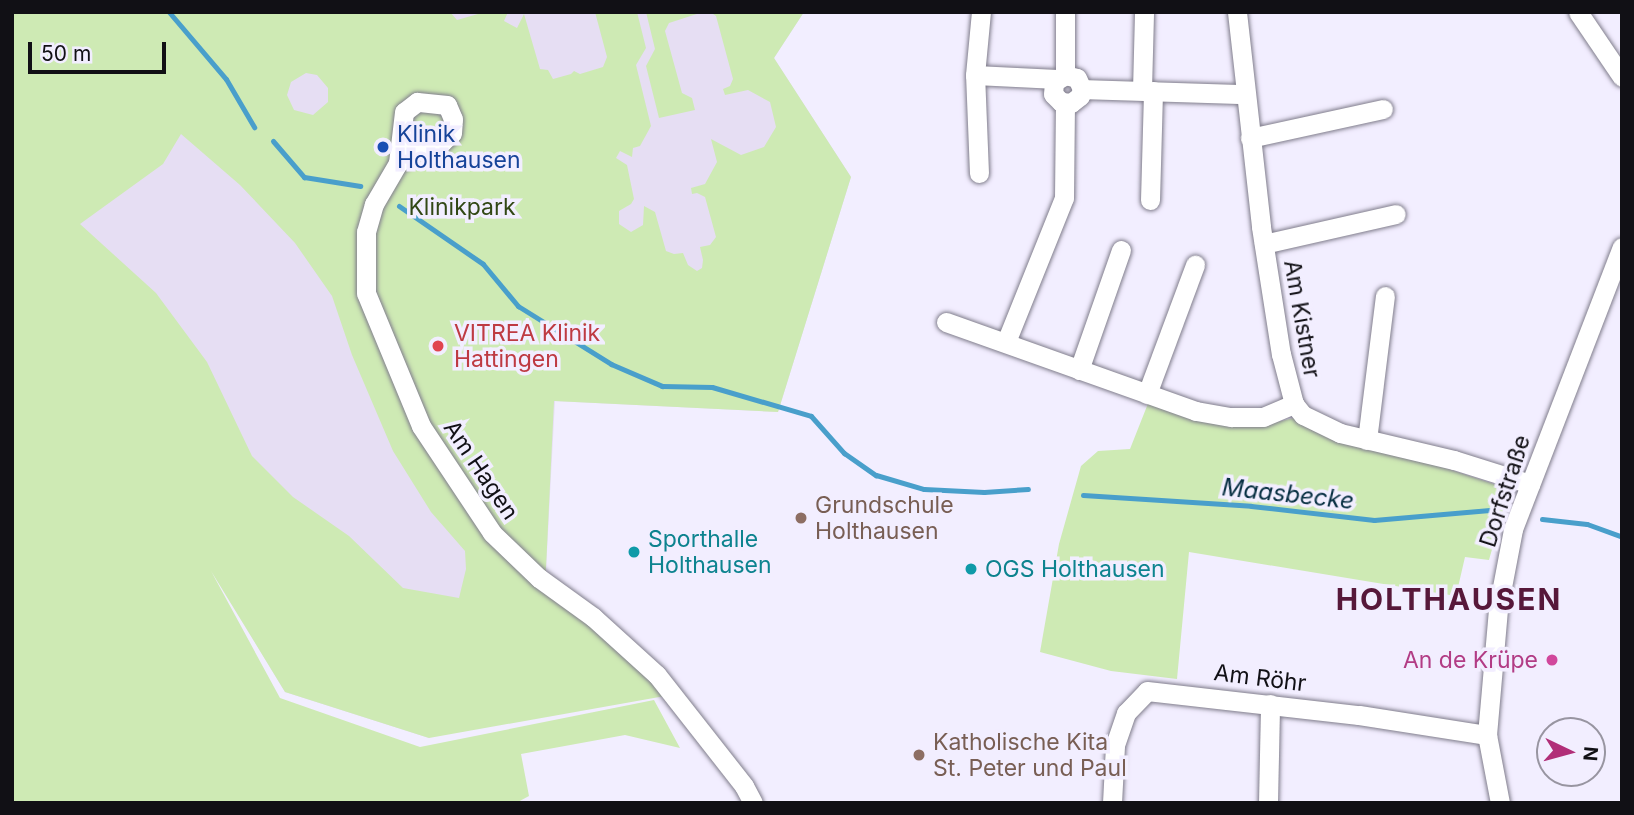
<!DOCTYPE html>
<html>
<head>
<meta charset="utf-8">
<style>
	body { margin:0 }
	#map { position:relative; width:1634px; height:815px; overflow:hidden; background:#f2eeff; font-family:Inter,sans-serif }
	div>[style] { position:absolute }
	.medical>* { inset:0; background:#e6def3 }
	.green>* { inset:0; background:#ceeab4 }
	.stream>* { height:5px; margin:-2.5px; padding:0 2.5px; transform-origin:2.5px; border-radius:2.5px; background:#499fcb }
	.roads { filter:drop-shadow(0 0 2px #807d8c) drop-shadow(0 0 2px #807d8c) }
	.street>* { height:19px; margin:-9.5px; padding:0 9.5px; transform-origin:9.5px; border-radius:9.5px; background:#fff }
	.dots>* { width:19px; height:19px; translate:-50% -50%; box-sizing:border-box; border:4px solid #f2eeff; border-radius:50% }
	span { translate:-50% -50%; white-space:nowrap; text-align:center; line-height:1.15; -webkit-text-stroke:7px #f2eeff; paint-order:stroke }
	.transit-label { font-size:23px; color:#164399 }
	.left { translate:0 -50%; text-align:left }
	.park-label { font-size:23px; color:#324815 }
	.street-label { font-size:23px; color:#111015 }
	.health-label { font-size:23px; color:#be3a42 }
	.education-label { font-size:23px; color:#785e54 }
	.culture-label { font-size:23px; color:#0d838f }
	.hotel-label { font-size:23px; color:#b23c85 }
	.right { translate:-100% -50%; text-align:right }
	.water-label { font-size:24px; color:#062e41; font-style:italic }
	.district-label { font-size:30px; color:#57183a; font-weight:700; letter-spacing:2px }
	.frame { position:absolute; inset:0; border:14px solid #111015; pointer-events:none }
	.north { position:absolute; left:1536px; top:717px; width:70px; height:70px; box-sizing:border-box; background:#f2eeff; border:2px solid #9895a1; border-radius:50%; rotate:95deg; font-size:19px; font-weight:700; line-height:28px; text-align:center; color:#111015 }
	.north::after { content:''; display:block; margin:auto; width:24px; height:32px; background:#b12e78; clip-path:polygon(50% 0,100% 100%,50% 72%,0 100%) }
	.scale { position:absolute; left:28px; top:42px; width:138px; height:32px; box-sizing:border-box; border:4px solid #111015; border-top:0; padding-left:9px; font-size:21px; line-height:24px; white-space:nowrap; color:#111015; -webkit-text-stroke:5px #f2eeff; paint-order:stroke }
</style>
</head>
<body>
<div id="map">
	<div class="medical">
		<div style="clip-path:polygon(12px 12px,804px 12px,774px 58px,851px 177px,778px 412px,555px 401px,545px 589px,429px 738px,285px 692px,105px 394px)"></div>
	</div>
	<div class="green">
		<div style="clip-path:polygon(evenodd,12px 12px,450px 12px,457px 20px,485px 12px,508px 12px,504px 21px,517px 28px,524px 14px,540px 69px,548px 70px,553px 79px,571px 74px,574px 71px,580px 74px,603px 67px,607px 57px,595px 12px,637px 12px,646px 48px,636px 65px,651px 126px,640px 146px,633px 148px,632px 157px,620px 151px,616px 158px,627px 165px,634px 199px,631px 204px,619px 211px,619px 224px,631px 232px,643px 225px,644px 206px,655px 212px,666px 251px,674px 254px,683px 253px,688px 265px,697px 271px,702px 268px,703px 260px,700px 247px,710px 245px,716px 237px,705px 197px,697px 193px,692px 194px,691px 188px,705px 184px,717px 162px,711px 139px,741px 155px,764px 147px,776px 127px,770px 102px,748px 90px,725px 95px,723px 89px,730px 86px,733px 79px,716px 16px,710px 12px,804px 12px,774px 58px,851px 177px,778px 412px,554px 401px,545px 589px,635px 656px,665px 696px,429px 738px,285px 692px,211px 571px,280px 698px,420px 747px,654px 700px,680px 748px,625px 735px,521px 754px,529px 796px,516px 803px,12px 803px,12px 12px,306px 73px,317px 75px,328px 88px,328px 102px,313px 115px,294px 110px,287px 95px,291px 82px,306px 73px,12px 12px,181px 134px,240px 185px,295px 243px,332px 296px,352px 355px,393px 451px,431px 512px,465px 551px,466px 569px,459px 598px,403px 588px,349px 536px,293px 497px,252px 456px,207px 362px,156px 293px,80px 224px,163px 164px,181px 134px)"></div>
		<div style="clip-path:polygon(646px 12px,703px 12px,669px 23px,665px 31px,682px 93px,692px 98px,695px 110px,659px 118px,646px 66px,655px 49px)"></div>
		<div style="clip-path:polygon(1149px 401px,1263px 425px,1294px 418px,1509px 489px,1489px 560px,1465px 557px,1456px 596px,1189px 552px,1177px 679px,1111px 671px,1040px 652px,1059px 544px,1081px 466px,1098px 451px,1130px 449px)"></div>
	</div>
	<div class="stream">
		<div style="left:169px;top:12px;width:88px;rotate:49.6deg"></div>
		<div style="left:226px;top:79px;width:56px;rotate:59.7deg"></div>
		<div style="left:273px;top:141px;width:48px;rotate:49.3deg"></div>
		<div style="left:304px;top:177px;width:57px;rotate:9.1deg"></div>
		<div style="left:399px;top:206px;width:102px;rotate:34.6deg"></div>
		<div style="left:483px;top:264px;width:55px;rotate:50.2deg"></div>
		<div style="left:518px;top:306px;width:110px;rotate:31.9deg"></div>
		<div style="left:611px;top:364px;width:56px;rotate:23.3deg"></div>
		<div style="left:662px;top:386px;width:50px;rotate:1.1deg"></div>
		<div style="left:712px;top:387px;width:103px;rotate:16.3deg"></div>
		<div style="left:811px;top:416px;width:50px;rotate:48.3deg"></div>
		<div style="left:844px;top:453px;width:39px;rotate:35deg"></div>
		<div style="left:876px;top:475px;width:50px;rotate:16.3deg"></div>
		<div style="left:924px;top:489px;width:60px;rotate:2.9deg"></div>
		<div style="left:984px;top:492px;width:44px;rotate:-3.9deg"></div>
		<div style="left:1083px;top:495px;width:168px;rotate:3.7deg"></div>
		<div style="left:1251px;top:506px;width:124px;rotate:6.5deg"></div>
		<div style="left:1374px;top:520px;width:116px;rotate:-4.9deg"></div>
		<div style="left:1542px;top:519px;width:45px;rotate:6.3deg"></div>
		<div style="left:1587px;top:524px;width:37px;rotate:20deg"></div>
	</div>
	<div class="roads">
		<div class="street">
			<div style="left:1237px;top:12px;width:216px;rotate:83.6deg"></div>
			<div style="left:1261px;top:227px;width:129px;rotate:81.1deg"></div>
			<div style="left:1281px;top:354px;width:52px;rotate:75.4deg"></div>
			<div style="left:1294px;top:404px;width:14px;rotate:51deg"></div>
			<div style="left:1303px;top:415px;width:41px;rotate:25.9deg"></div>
			<div style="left:1340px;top:433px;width:117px;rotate:13.3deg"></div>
			<div style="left:1454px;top:460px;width:80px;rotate:17.5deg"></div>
			<div style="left:1578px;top:12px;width:78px;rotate:55.9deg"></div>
			<div style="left:975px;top:75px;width:82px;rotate:2.8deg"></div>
			<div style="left:1065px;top:75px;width:63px;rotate:-90deg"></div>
			<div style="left:1082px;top:89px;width:7px;rotate:106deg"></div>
			<div style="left:1080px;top:96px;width:11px;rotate:142deg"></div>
			<div style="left:1071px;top:103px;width:10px;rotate:-174deg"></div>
			<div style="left:1061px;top:102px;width:11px;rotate:-135deg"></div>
			<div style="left:1053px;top:94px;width:12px;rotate:-85deg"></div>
			<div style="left:1054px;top:82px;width:13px;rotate:-32deg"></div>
			<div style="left:1065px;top:75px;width:12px;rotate:14deg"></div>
			<div style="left:1077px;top:78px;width:12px;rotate:66deg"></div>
			<div style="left:1082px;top:89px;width:163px;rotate:1.8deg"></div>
			<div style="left:1142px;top:90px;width:78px;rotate:-88.5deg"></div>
			<div style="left:1250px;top:138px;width:136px;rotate:-12.3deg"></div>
			<div style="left:398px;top:163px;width:22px;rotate:-34deg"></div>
			<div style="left:416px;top:151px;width:28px;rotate:-19deg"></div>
			<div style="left:442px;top:142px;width:13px;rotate:-42deg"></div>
			<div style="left:452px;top:133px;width:14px;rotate:-86deg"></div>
			<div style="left:453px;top:119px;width:15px;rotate:-113deg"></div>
			<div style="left:447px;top:105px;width:30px;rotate:-174deg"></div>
			<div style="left:417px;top:102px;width:16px;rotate:142deg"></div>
			<div style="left:404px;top:112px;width:51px;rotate:96.7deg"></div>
			<div style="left:398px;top:163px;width:48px;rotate:120.3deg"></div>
			<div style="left:374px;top:204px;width:29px;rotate:106deg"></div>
			<div style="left:366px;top:232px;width:61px;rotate:90deg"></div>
			<div style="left:366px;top:293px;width:144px;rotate:67.5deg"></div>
			<div style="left:421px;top:426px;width:128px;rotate:56.4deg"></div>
			<div style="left:492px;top:533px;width:65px;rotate:43.8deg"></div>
			<div style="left:539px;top:578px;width:67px;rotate:35.8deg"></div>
			<div style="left:593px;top:617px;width:86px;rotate:42.2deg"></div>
			<div style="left:657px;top:675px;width:141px;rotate:51.9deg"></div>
			<div style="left:744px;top:786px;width:19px;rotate:62deg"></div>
			<div style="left:979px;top:173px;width:98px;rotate:-92.3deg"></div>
			<div style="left:975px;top:75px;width:63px;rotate:-84.6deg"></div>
			<div style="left:1150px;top:200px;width:109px;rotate:-88.4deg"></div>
			<div style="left:1264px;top:244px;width:135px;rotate:-12.8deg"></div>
			<div style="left:946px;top:322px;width:265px;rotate:19.6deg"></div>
			<div style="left:1196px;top:411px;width:36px;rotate:10deg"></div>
			<div style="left:1231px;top:417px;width:32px"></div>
			<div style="left:1263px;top:417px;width:34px;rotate:-23deg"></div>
			<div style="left:1006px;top:342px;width:155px;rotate:-68.1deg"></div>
			<div style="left:1064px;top:198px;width:95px;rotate:-89.4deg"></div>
			<div style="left:1079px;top:370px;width:127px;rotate:-70.7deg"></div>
			<div style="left:1147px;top:394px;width:138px;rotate:-69.6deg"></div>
			<div style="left:1367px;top:440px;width:145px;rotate:-82.9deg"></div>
			<div style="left:1112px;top:803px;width:58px;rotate:-87deg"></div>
			<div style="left:1115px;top:745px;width:34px;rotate:-71deg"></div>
			<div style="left:1126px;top:713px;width:30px;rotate:-46deg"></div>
			<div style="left:1147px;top:691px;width:213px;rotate:6.5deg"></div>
			<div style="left:1359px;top:715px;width:130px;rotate:8.9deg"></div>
			<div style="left:1268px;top:803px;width:99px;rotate:-88.8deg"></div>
			<div style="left:1500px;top:803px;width:69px;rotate:-100.8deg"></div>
			<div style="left:1487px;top:735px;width:127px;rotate:-85deg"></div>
			<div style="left:1498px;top:608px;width:80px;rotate:-79.2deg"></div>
			<div style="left:1513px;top:529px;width:302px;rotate:-68.9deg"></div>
		</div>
	</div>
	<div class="dots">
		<div style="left:383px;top:147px;background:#1a4fb4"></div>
		<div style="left:438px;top:346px;background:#e0444e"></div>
		<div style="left:801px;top:518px;background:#8d6e63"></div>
		<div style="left:634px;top:552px;background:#0f9aa8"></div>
		<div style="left:971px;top:569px;background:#0f9aa8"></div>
		<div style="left:1552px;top:660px;background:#d1479c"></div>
		<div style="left:919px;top:755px;background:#8d6e63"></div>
	</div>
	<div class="transit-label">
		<span class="left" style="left:397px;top:147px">Klinik<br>Holthausen</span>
	</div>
	<div class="park-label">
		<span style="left:462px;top:207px">Klinikpark</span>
	</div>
	<div class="street-label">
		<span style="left:1302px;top:319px;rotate:80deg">Am Kistner</span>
		<span style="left:481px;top:470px;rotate:56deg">Am Hagen</span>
		<span style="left:1505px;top:491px;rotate:-72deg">Dorfstraße</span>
		<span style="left:1260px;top:678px;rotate:7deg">Am Röhr</span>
	</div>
	<div class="health-label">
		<span class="left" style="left:454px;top:346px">VITREA Klinik<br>Hattingen</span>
	</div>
	<div class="education-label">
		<span class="left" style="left:815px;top:518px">Grundschule<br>Holthausen</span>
		<span class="left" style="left:933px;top:755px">Katholische Kita<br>St. Peter und Paul</span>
	</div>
	<div class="culture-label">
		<span class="left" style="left:648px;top:552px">Sporthalle<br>Holthausen</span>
		<span class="left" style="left:985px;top:569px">OGS Holthausen</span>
	</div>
	<div class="hotel-label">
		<span class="right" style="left:1538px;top:660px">An de Krüpe</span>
	</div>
	<div class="water-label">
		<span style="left:1288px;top:494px;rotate:6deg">Maasbecke</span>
	</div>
	<div class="district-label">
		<span style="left:1449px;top:599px">HOLTHAUSEN</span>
	</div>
	<div class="frame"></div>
	<div class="north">N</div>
	<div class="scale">50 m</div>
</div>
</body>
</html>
